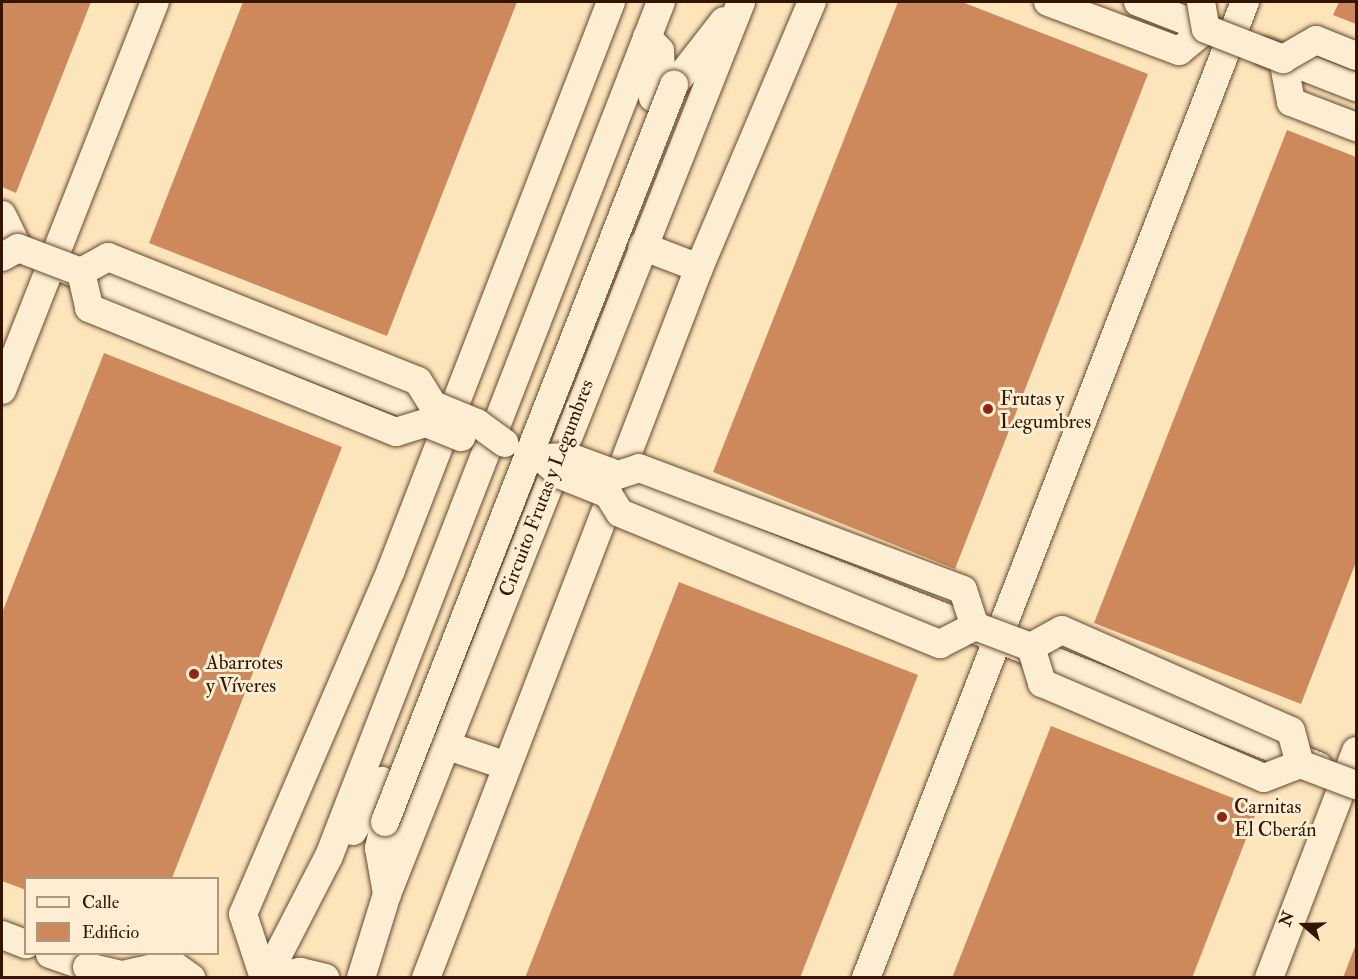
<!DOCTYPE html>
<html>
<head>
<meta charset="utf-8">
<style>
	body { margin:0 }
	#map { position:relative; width:1358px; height:979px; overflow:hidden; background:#fce4bb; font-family:"IM FELL Double Pica",serif }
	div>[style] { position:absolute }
	.building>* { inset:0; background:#cd895c }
	.roads { filter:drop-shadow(0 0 2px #664a2f) drop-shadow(0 0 2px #664a2f) }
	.minor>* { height:28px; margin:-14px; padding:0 14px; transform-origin:14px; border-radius:14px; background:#fdedd3 }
	.bridges { filter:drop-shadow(0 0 2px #664a2f) drop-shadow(0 0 2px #664a2f) }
	.minor-bridge>* { height:28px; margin:-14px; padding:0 14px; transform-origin:14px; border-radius:14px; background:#fdedd3 }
	.dots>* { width:16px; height:16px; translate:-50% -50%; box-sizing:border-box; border:3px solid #fdedd3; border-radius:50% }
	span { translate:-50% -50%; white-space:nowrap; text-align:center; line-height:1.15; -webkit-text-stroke:6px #fdedd3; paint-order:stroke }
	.poi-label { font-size:20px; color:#341600 }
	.left { translate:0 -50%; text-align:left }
	.street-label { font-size:20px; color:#341600 }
	.frame { position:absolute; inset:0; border:3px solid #341600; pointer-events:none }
	.legend { position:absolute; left:24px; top:877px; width:195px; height:78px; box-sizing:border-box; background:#fdedd3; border:2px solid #ad977f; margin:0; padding:8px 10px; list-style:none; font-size:18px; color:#341600 }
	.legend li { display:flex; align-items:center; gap:12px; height:30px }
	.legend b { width:30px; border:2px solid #ad977f }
	.north { position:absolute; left:1274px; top:895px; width:60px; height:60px; -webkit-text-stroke:4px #fdedd3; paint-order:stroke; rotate:290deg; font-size:16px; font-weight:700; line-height:24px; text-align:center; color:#341600 }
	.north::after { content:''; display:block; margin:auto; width:21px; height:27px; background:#341600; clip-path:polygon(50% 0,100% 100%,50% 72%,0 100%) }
</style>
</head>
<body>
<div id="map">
	<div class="building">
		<div style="clip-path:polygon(2px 2px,91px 2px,16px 193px,2px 187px)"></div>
		<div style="clip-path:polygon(243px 2px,517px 2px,387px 336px,149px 243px)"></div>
		<div style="clip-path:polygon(898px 2px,962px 2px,1148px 74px,955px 569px,713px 472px)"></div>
		<div style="clip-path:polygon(1339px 2px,1356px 2px,1356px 24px,1333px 15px)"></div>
		<div style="clip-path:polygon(1287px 130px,1356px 157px,1356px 562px,1301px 704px,1094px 623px)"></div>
		<div style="clip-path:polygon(104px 353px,342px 447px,172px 878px,26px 878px,26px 890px,2px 881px,2px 613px)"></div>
		<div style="clip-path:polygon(679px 582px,918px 675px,800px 978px,525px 978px)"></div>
		<div style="clip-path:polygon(1051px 726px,1258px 808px,1192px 978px,952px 978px)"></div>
		<div style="clip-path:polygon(1356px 944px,1356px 978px,1343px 978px)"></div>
	</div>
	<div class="roads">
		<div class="minor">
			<div style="left:1048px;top:2px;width:140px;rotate:20.5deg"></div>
			<div style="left:1179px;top:51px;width:35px;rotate:-39deg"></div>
			<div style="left:1138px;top:2px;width:93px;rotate:21.3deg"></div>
			<div style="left:647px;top:37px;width:19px;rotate:47deg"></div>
			<div style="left:660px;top:51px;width:22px;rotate:87deg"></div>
			<div style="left:661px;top:73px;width:26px;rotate:108deg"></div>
			<div style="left:1266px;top:52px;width:97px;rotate:21.3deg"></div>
			<div style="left:1283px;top:59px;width:44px;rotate:79.5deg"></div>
			<div style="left:1291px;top:102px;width:70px;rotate:21deg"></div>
			<div style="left:674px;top:85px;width:81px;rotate:-52deg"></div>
			<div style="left:2px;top:215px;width:37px;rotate:64deg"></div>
			<div style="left:642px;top:246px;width:61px;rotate:21.1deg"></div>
			<div style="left:62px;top:268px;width:422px;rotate:21.6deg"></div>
			<div style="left:2px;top:390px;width:417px;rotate:-68.5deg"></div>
			<div style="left:586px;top:475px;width:788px;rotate:21.68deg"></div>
			<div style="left:445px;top:745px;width:65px;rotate:18.7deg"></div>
			<div style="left:385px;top:822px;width:27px;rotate:103deg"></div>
			<div style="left:379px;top:848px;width:47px;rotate:80.1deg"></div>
			<div style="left:353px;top:831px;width:58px;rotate:-59.9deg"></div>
			<div style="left:2px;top:935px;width:26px;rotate:21deg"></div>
			<div style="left:50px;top:954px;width:39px;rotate:19deg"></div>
			<div style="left:264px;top:978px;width:67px;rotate:-108.2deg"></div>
			<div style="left:243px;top:914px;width:374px;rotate:-66.7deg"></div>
			<div style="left:391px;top:570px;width:609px;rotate:-68.83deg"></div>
			<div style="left:266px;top:978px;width:137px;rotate:-62.7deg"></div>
			<div style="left:329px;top:856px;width:916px;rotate:-68.76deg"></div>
			<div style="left:273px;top:978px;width:28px;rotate:-13deg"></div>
			<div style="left:300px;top:972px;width:26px;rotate:13deg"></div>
			<div style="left:361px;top:978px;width:88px;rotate:-72.8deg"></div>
			<div style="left:387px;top:894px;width:960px;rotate:-68.35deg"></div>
			<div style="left:426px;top:978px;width:761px;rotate:-68.97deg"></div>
			<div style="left:699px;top:268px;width:289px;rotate:-67deg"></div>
			<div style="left:866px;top:978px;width:1047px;rotate:-68.78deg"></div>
			<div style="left:1269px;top:978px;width:243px;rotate:-69deg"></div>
		</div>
	</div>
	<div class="bridges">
		<div class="minor-bridge">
			<div style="left:1201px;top:2px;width:27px;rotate:80deg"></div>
			<div style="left:1206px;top:29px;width:83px;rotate:21.3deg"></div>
			<div style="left:1283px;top:59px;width:38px;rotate:-30deg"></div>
			<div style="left:1316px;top:40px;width:43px;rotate:21.8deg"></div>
			<div style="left:2px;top:257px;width:18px;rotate:-29deg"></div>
			<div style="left:18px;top:248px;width:67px;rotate:20.9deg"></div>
			<div style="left:81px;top:272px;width:31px;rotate:-29deg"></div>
			<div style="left:108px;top:257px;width:334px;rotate:21.8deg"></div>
			<div style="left:418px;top:381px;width:28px;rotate:58deg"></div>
			<div style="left:433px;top:405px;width:48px;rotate:22.2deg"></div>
			<div style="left:477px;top:423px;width:34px;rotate:36deg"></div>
			<div style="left:81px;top:272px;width:37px;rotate:77deg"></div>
			<div style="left:89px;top:308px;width:331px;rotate:22deg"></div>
			<div style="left:396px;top:432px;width:31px;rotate:-17deg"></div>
			<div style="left:426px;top:423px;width:38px;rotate:22deg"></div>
			<div style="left:542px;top:458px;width:25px;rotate:42deg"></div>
			<div style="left:561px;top:475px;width:51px;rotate:22deg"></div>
			<div style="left:608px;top:494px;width:22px;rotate:58deg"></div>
			<div style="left:620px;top:513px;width:346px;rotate:22.3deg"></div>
			<div style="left:940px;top:644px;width:39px;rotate:-27deg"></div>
			<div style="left:975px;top:626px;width:60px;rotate:20.6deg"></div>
			<div style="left:542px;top:458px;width:27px;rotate:-2deg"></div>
			<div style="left:569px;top:457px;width:52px;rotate:20.2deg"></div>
			<div style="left:618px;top:475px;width:22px;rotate:-18deg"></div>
			<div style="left:639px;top:468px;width:346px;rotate:20.6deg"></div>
			<div style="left:963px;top:590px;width:38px;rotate:72deg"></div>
			<div style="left:1031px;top:647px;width:38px;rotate:73deg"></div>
			<div style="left:1042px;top:683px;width:241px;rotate:23.2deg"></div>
			<div style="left:1264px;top:778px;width:39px;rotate:-21deg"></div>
			<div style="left:1300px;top:764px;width:60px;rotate:20.6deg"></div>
			<div style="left:1031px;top:647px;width:35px;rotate:-29deg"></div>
			<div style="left:1062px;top:630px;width:250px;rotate:23.8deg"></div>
			<div style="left:1291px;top:731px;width:34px;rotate:75deg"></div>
			<div style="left:385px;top:822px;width:792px;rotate:-68.59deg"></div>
			<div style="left:87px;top:967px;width:37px;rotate:13deg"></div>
			<div style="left:123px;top:975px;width:50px;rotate:-12.7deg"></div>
			<div style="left:172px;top:964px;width:24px;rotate:36deg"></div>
		</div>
	</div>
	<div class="dots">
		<div style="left:988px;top:409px;background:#8f2418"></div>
		<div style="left:194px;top:674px;background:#8f2418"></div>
		<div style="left:1222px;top:817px;background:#8f2418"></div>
	</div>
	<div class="poi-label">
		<span class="left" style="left:1000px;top:410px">Frutas y<br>Legumbres</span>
		<span class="left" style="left:206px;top:674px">Abarrotes<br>y Víveres</span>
		<span class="left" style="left:1234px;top:818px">Carnitas<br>El Cberán</span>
	</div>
	<div class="street-label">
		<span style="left:546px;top:488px;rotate:-69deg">Circuito Frutas y Legumbres</span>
	</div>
	<div class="frame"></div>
	<ul class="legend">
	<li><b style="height:8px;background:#fdedd3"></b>Calle</li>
	<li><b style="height:16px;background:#cd895c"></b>Edificio</li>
	</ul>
	<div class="north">N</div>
</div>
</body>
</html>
